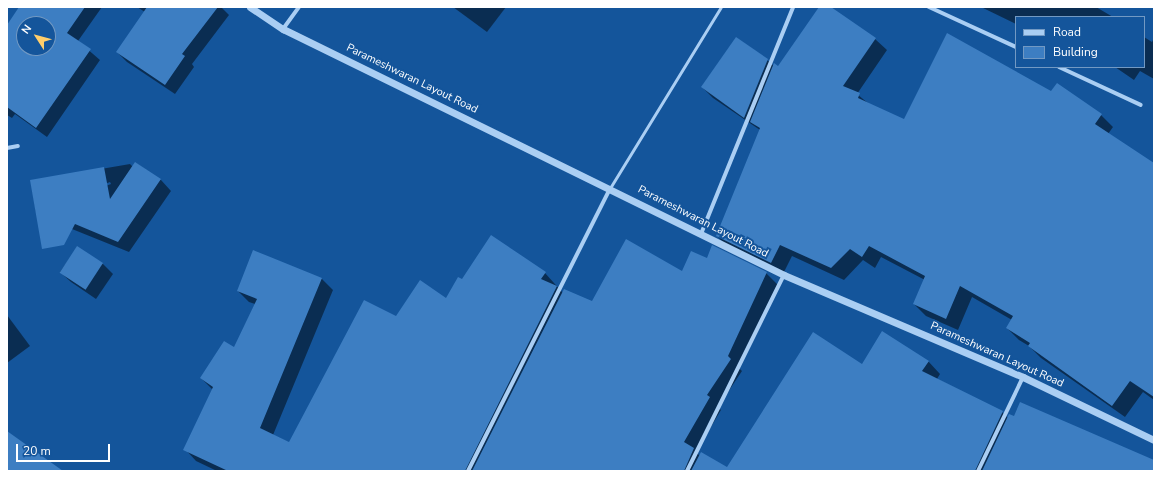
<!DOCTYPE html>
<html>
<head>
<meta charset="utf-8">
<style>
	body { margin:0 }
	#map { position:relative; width:1161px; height:478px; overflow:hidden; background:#14559b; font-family:"Nunito Sans",sans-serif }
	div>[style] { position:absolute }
	.shadow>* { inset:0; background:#0007 }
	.building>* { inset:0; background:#3d7ec2; transform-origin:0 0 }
	.service>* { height:3px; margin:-1.5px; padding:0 1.5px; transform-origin:1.5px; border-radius:1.5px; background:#aacef3 }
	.minor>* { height:4px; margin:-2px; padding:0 2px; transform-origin:2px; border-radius:2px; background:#aacef3 }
	.tertiary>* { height:7px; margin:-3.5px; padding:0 3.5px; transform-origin:3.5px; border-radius:3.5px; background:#aacef3 }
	span { translate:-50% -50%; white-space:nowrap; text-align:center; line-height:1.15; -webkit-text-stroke:4px #14559b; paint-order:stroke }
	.street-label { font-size:11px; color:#fff }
	.frame { position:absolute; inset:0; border:8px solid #fff; pointer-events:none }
	.legend { position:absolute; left:1015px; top:16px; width:130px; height:52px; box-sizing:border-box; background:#14559b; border:1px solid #7299c3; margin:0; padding:5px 7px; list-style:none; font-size:12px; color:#fff }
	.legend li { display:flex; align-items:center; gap:8px; height:20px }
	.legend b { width:20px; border:1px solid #7299c3 }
	.north { position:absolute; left:16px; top:16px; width:40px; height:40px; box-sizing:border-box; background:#14559b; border:1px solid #7299c3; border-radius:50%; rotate:306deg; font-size:11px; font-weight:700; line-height:16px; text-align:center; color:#fff }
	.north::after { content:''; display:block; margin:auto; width:14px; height:18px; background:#ffce6b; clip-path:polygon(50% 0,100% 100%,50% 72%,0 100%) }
	.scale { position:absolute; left:16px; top:444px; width:94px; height:18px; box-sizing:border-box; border:2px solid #fff; border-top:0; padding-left:5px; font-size:12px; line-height:14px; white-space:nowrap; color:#fff; -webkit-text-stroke:3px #14559b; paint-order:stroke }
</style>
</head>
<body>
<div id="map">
	<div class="shadow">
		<div style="clip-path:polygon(evenodd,21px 7px,102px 7px,78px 41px,100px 60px,47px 137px,15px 114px,12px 118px,7px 115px,7px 27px,21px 7px,24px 24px,48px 24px,48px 48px,24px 48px,24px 24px)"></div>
		<div style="clip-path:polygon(137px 7px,221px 7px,229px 15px,192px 64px,194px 67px,175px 94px,127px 62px,117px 52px,145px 12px)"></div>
		<div style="clip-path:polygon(453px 7px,506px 7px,487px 32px)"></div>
		<div style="clip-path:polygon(820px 7px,830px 7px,875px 39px,887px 50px,857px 94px,869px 104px,904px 121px,1052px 92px,1101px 115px,1113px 127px,1108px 134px,1154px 165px,1154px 400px,1143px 392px,1125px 417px,1041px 358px,1029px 346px,1019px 340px,1007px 328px,1012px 320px,972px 297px,958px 330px,926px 316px,914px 304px,925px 280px,881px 257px,875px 268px,863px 260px,844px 280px,792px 256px,783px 274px,729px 248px,717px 236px,760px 130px,713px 98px,702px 87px,767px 60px,774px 66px,778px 67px)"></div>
		<div style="clip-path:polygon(981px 7px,1096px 7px,1113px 17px,1016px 17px,1016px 24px)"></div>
		<div style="clip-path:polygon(1144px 37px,1152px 42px,1154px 38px,1154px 79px,1140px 71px,1134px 80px,1115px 67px,1144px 67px)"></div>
		<div style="clip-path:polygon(evenodd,136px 163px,161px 180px,171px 191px,129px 252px,72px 229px,62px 219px,67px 214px,47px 222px,36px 212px,31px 181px,130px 164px,133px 167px,136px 163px,110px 182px,111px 184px,43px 210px,43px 208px,110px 182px)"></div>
		<div style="clip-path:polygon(492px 237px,545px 273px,563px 293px,592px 302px,683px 272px,708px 259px,766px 273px,778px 285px,739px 368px,742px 371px,718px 407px,721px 410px,696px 452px,704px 460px,698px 471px,217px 471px,196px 461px,185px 449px,213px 390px,201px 378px,234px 349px,255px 304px,249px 302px,238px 291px,254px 252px,322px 279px,333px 290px,273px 435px,290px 443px,397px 318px,446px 299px,462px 281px)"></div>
		<div style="clip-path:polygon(77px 248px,103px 264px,113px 274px,96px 299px,71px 282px,60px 272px)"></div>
		<div style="clip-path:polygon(7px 315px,30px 346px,7px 363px)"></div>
		<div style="clip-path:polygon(928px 361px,940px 374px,937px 379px,1002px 412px,1008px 418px,1154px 464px,1154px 471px,727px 471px,862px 365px)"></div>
	</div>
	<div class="building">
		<div style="clip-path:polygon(evenodd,19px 7px,85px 7px,67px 33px,91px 49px,36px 128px,7px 107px,7px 25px,19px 7px,24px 24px,48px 24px,48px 48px,24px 48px,24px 24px)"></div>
		<div style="clip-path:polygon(147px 7px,218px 7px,182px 54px,185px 56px,165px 85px,116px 52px)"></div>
		<div style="clip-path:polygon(819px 7px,831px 7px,876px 38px,843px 86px,860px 93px,858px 98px,904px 119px,947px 33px,1051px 91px,1057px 83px,1102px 114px,1095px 124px,1154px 163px,1154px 397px,1130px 381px,1112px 406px,1028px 346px,1030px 343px,1006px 328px,1013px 316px,960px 286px,946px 319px,913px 304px,925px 276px,869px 246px,862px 257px,850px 249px,831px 268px,780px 245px,771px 263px,716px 236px,760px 128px,750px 122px,774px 63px,778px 66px)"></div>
		<div style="clip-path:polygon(736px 37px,768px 59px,744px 118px,701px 87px)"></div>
		<div style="clip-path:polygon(135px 162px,161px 179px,118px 242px,75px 224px,64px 245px,42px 249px,30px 180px,104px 167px,110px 199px)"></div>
		<div style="clip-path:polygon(491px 235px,546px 272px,541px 279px,557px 286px,465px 471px,228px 471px,183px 450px,213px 387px,200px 378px,224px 341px,234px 347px,257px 299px,237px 291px,253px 250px,322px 278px,260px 428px,289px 442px,364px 300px,396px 316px,420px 280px,446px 298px,458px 277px,462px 279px)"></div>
		<div style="clip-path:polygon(626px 239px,682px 271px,691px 251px,707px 258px,712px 245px,767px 272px,728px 356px,731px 359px,707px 395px,710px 397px,684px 442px,694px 448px,684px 471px,472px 471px,564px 289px,592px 301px)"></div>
		<div style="left:77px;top:246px;width:31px;height:32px;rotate:33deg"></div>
		<div style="clip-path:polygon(882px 331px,929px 361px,922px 371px,1003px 411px,975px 471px,691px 471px,701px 452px,727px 467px,813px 332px,862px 364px)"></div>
		<div style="clip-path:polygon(1020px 402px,1154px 460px,1154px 471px,982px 471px,1009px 414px,1014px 416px)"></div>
		<div style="clip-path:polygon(7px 431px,63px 471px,7px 471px)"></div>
	</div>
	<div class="service">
		<div style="left:610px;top:188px;width:212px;rotate:-58.5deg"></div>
	</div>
	<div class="minor">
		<div style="left:929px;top:7px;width:96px;rotate:24.7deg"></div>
		<div style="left:283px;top:29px;width:27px;rotate:-54deg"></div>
		<div style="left:1059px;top:67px;width:90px;rotate:24.9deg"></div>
		<div style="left:7px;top:148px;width:11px;rotate:-10deg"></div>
		<div style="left:701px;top:234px;width:245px;rotate:-67.9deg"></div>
		<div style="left:468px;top:471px;width:316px;rotate:-63.3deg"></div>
		<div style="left:687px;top:471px;width:219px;rotate:-63.7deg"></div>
		<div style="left:978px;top:471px;width:104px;rotate:-64.4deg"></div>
	</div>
	<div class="tertiary">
		<div style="left:250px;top:7px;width:40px;rotate:34deg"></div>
		<div style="left:283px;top:29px;width:558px;rotate:26.15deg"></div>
		<div style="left:784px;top:275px;width:260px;rotate:23.1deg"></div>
		<div style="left:1023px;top:377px;width:145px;rotate:25.7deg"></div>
	</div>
	<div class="street-label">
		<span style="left:412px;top:79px;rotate:26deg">Parameshwaran Layout Road</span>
		<span style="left:703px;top:222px;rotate:27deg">Parameshwaran Layout Road</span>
		<span style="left:997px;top:355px;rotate:24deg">Parameshwaran Layout Road</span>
	</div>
	<div class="frame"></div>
	<ul class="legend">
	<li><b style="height:5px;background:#aacef3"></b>Road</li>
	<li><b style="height:11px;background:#3d7ec2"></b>Building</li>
	</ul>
	<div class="north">N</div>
	<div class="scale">20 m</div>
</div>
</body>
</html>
